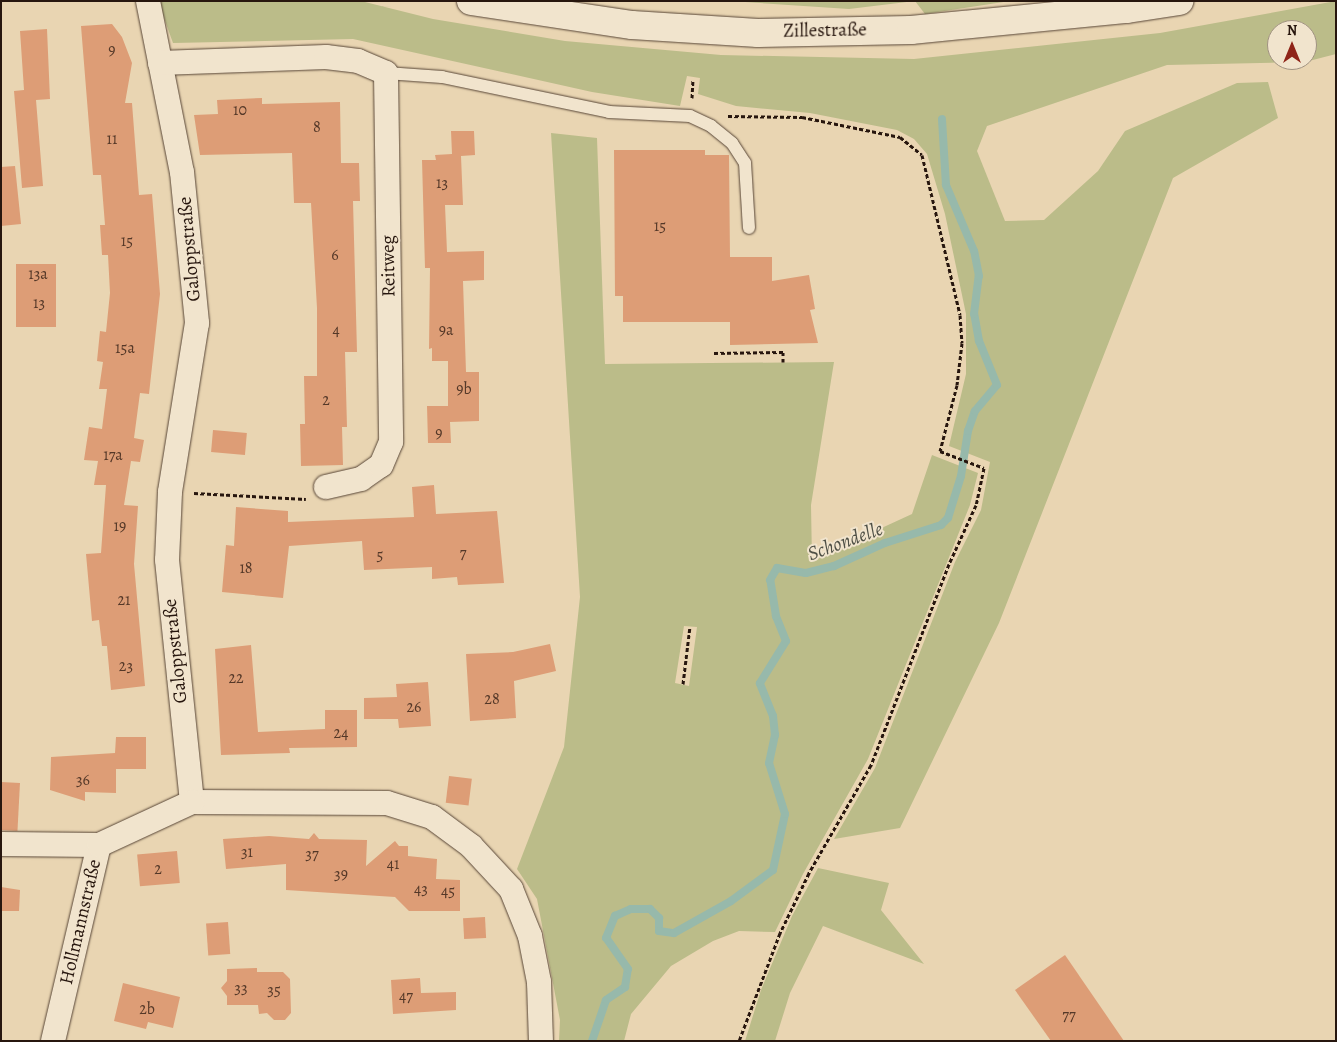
<!DOCTYPE html>
<html>
<head>
<meta charset="utf-8">
<style>
	body { margin:0 }
	#map { position:relative; width:1337px; height:1042px; overflow:hidden; background:#e9d5b2; font-family:Alegreya,serif }
	div>[style] { position:absolute }
	.green>* { inset:0; background:#bbbc89 }
	.stream>* { height:8px; margin:-4px; padding:0 4px; transform-origin:4px; border-radius:4px; background:#97b9ab }
	.building>* { inset:0; background:#dd9d76; transform-origin:0 0 }
	.path>* { height:3px; margin-top:-1.5px; transform-origin:0; background:repeating-linear-gradient(90deg,#27160e 0 4px,transparent 0 6.5px) }
	.roads { filter:drop-shadow(0 0 1px #584637) drop-shadow(0 0 1px #584637) }
	.service>* { height:12px; margin:-6px; padding:0 6px; transform-origin:6px; border-radius:6px; background:#f1e4cd }
	.minor>* { height:24px; margin:-12px; padding:0 12px; transform-origin:12px; border-radius:12px; background:#f1e4cd }
	.secondary>* { height:28px; margin:-14px; padding:0 14px; transform-origin:14px; border-radius:14px; background:#f1e4cd }
	span { translate:-50% -50%; white-space:nowrap; text-align:center; line-height:1.15; -webkit-text-stroke:4px #f1e4cd; paint-order:stroke }
	.number-label { font-size:16px; color:#543828 }
	.number-label span { -webkit-text-stroke-width:0 }
	.street-label { font-size:19px; color:#27160e }
	.water-label { font-size:20px; color:#4e4f45; font-style:italic }
	.frame { position:absolute; inset:0; border:2px solid #27160e; pointer-events:none }
	.north { position:absolute; left:1267px; top:20px; width:50px; height:50px; box-sizing:border-box; background:#f1e4cd; border:1px solid #a09281; border-radius:50%; rotate:0deg; font-size:14px; font-weight:700; line-height:20px; text-align:center; color:#27160e }
	.north::after { content:''; display:block; margin:auto; width:18px; height:22px; background:#8f2418; clip-path:polygon(50% 0,100% 100%,50% 72%,0 100%) }
</style>
</head>
<body>
<div id="map">
	<div class="green">
		<div style="clip-path:polygon(evenodd,158px 1px,361px 1px,433px 19px,565px 41px,721px 55px,914px 59px,1160px 33px,1336px 1px,1336px 54px,1305px 62px,1167px 65px,987px 126px,977px 151px,1005px 221px,1044px 220px,1098px 171px,1125px 131px,1237px 83px,1268px 82px,1278px 118px,1173px 178px,999px 623px,900px 828px,834px 839px,875px 768px,955px 562px,981px 510px,990px 462px,949px 446px,966px 374px,966px 314px,945px 214px,927px 154px,914px 139px,897px 130px,810px 113px,736px 106px,698px 94px,700px 78px,687px 76px,680px 106px,592px 92px,353px 39px,173px 43px,158px 1px,1277px 30px,1307px 30px,1307px 60px,1277px 60px,1277px 30px)"></div>
		<div style="clip-path:polygon(730px 1px,1010px 1px,925px 14px,915px 1px,849px 9px)"></div>
		<div style="clip-path:polygon(evenodd,551px 133px,597px 138px,605px 364px,834px 362px,811px 505px,812px 560px,912px 514px,932px 455px,978px 473px,970px 505px,868px 759px,803px 874px,775px 932px,739px 931px,713px 941px,671px 966px,631px 1014px,624px 1041px,559px 1041px,560px 1020px,537px 899px,517px 869px,564px 747px,580px 597px,551px 133px,684px 626px,697px 627px,689px 686px,675px 683px,684px 626px)"></div>
		<div style="clip-path:polygon(818px 868px,889px 883px,881px 910px,924px 964px,823px 926px,790px 993px,775px 1041px,745px 1041px,761px 990px,792px 916px)"></div>
	</div>
	<div class="stream">
		<div style="left:592px;top:1041px;width:43px;rotate:-71.1deg"></div>
		<div style="left:606px;top:1000px;width:23px;rotate:-34deg"></div>
		<div style="left:625px;top:987px;width:18px;rotate:-81deg"></div>
		<div style="left:628px;top:969px;width:38px;rotate:-125deg"></div>
		<div style="left:606px;top:938px;width:24px;rotate:-68deg"></div>
		<div style="left:615px;top:916px;width:17px;rotate:-24deg"></div>
		<div style="left:631px;top:909px;width:19px"></div>
		<div style="left:650px;top:909px;width:13px;rotate:45deg"></div>
		<div style="left:659px;top:918px;width:13px;rotate:90deg"></div>
		<div style="left:659px;top:931px;width:15px;rotate:8deg"></div>
		<div style="left:674px;top:933px;width:65px;rotate:-29.3deg"></div>
		<div style="left:731px;top:901px;width:52px;rotate:-36.4deg"></div>
		<div style="left:773px;top:870px;width:57px;rotate:-77.9deg"></div>
		<div style="left:785px;top:814px;width:53px;rotate:-107.4deg"></div>
		<div style="left:769px;top:763px;width:29px;rotate:-78deg"></div>
		<div style="left:775px;top:735px;width:19px;rotate:-96deg"></div>
		<div style="left:773px;top:716px;width:35px;rotate:-112deg"></div>
		<div style="left:760px;top:683px;width:49px;rotate:-58.2deg"></div>
		<div style="left:786px;top:641px;width:27px;rotate:-112deg"></div>
		<div style="left:776px;top:616px;width:36px;rotate:-99deg"></div>
		<div style="left:770px;top:580px;width:14px;rotate:-60deg"></div>
		<div style="left:777px;top:568px;width:29px;rotate:10deg"></div>
		<div style="left:806px;top:573px;width:29px;rotate:-14deg"></div>
		<div style="left:834px;top:566px;width:56px;rotate:-24.3deg"></div>
		<div style="left:885px;top:543px;width:59px;rotate:-17.8deg"></div>
		<div style="left:941px;top:525px;width:10px;rotate:-45deg"></div>
		<div style="left:948px;top:518px;width:44px;rotate:-72.8deg"></div>
		<div style="left:961px;top:476px;width:46px;rotate:-81.2deg"></div>
		<div style="left:968px;top:431px;width:21px;rotate:-71deg"></div>
		<div style="left:975px;top:411px;width:34px;rotate:-50deg"></div>
		<div style="left:997px;top:385px;width:48px;rotate:-112.2deg"></div>
		<div style="left:979px;top:341px;width:27px;rotate:-100deg"></div>
		<div style="left:974px;top:314px;width:38px;rotate:-83deg"></div>
		<div style="left:979px;top:276px;width:25px;rotate:-101deg"></div>
		<div style="left:974px;top:251px;width:72px;rotate:-113deg"></div>
		<div style="left:946px;top:185px;width:66px;rotate:-93.5deg"></div>
	</div>
	<div class="building">
		<div style="clip-path:polygon(112px 24px,122px 37px,132px 63px,125px 103px,132px 103px,139px 195px,152px 194px,160px 294px,149px 394px,140px 393px,134px 438px,144px 440px,140px 462px,131px 461px,124px 505px,138px 506px,134px 564px,145px 686px,111px 690px,107px 646px,102px 646px,99px 620px,92px 621px,86px 554px,101px 553px,106px 485px,94px 485px,98px 461px,84px 460px,89px 427px,102px 429px,107px 389px,99px 389px,103px 362px,97px 361px,100px 331px,106px 332px,110px 293px,108px 255px,102px 255px,100px 225px,105px 225px,101px 175px,93px 175px,81px 26px)"></div>
		<div style="clip-path:polygon(47px 29px,50px 99px,36px 100px,43px 186px,22px 188px,14px 91px,24px 90px,20px 31px)"></div>
		<div style="clip-path:polygon(262px 98px,262px 104px,340px 102px,341px 163px,359px 163px,360px 201px,353px 201px,357px 352px,345px 352px,347px 427px,342px 427px,343px 465px,301px 466px,300px 424px,305px 424px,304px 376px,317px 376px,317px 308px,311px 203px,294px 203px,292px 153px,200px 155px,194px 115px,218px 114px,217px 100px)"></div>
		<div style="clip-path:polygon(451px 131px,474px 131px,475px 155px,461px 156px,463px 205px,445px 205px,447px 252px,484px 251px,484px 280px,463px 281px,466px 372px,479px 372px,479px 421px,450px 422px,451px 443px,428px 443px,427px 406px,448px 406px,448px 361px,432px 361px,432px 348px,429px 349px,430px 268px,425px 268px,422px 160px,436px 160px,435px 155px,452px 154px)"></div>
		<div style="clip-path:polygon(614px 150px,705px 150px,705px 155px,729px 155px,730px 257px,772px 257px,772px 281px,809px 275px,815px 309px,810px 310px,818px 343px,730px 345px,730px 322px,623px 322px,623px 296px,615px 296px)"></div>
		<div style="clip-path:polygon(15px 166px,21px 224px,1px 226px,1px 167px)"></div>
		<div style="left:16px;top:264px;width:40px;height:63px"></div>
		<div style="left:213px;top:430px;width:34px;height:22px;rotate:5deg"></div>
		<div style="clip-path:polygon(434px 485px,436px 514px,497px 511px,504px 583px,458px 585px,457px 577px,432px 579px,432px 567px,364px 570px,362px 541px,289px 546px,283px 598px,222px 592px,226px 545px,234px 546px,236px 507px,288px 511px,288px 522px,414px 517px,412px 487px)"></div>
		<div style="clip-path:polygon(550px 644px,556px 671px,514px 681px,516px 718px,470px 721px,466px 654px,513px 652px)"></div>
		<div style="clip-path:polygon(251px 645px,258px 732px,325px 729px,325px 710px,357px 710px,357px 747px,289px 748px,290px 753px,221px 755px,215px 649px)"></div>
		<div style="clip-path:polygon(428px 682px,431px 726px,399px 728px,398px 719px,364px 719px,364px 698px,397px 697px,396px 684px)"></div>
		<div style="clip-path:polygon(116px 737px,146px 737px,146px 769px,116px 769px,116px 793px,85px 792px,85px 801px,50px 790px,51px 757px,115px 753px)"></div>
		<div style="left:449px;top:776px;width:23px;height:27px;rotate:7deg"></div>
		<div style="left:1px;top:782px;width:19px;height:48px;rotate:3deg"></div>
		<div style="clip-path:polygon(314px 833px,319px 839px,367px 840px,366px 866px,395px 841px,399px 846px,408px 846px,408px 856px,437px 859px,436px 879px,460px 880px,460px 911px,409px 911px,395px 897px,286px 890px,286px 864px,226px 869px,223px 839px,269px 836px,309px 839px)"></div>
		<div style="left:177px;top:851px;width:32px;height:40px;rotate:85deg"></div>
		<div style="clip-path:polygon(1px 887px,20px 890px,19px 911px,1px 911px)"></div>
		<div style="left:485px;top:917px;width:21px;height:22px;rotate:87deg"></div>
		<div style="left:228px;top:922px;width:32px;height:22px;rotate:86deg"></div>
		<div style="clip-path:polygon(1065px 955px,1124px 1041px,1051px 1041px,1015px 990px)"></div>
		<div style="clip-path:polygon(257px 968px,257px 972px,283px 972px,290px 979px,291px 1013px,285px 1020px,274px 1020px,267px 1013px,259px 1014px,258px 1005px,227px 1005px,227px 996px,221px 988px,227px 981px,227px 969px)"></div>
		<div style="clip-path:polygon(420px 978px,421px 993px,456px 992px,456px 1010px,393px 1014px,391px 980px)"></div>
		<div style="clip-path:polygon(123px 983px,180px 997px,173px 1028px,148px 1022px,146px 1029px,114px 1021px)"></div>
	</div>
	<div class="path">
		<div style="left:692px;top:98px;width:19px;rotate:-87deg"></div>
		<div style="left:728px;top:116px;width:74px;rotate:0.8deg"></div>
		<div style="left:802px;top:117px;width:100px;rotate:11.5deg"></div>
		<div style="left:900px;top:137px;width:28px;rotate:39deg"></div>
		<div style="left:922px;top:155px;width:164px;rotate:76.6deg"></div>
		<div style="left:960px;top:315px;width:28px;rotate:86deg"></div>
		<div style="left:962px;top:343px;width:42px;rotate:96.8deg"></div>
		<div style="left:957px;top:385px;width:68px;rotate:104.4deg"></div>
		<div style="left:940px;top:451px;width:47px;rotate:21.1deg"></div>
		<div style="left:984px;top:468px;width:38px;rotate:102deg"></div>
		<div style="left:976px;top:505px;width:65px;rotate:114.6deg"></div>
		<div style="left:949px;top:564px;width:216px;rotate:111.2deg"></div>
		<div style="left:871px;top:765px;width:125px;rotate:119.9deg"></div>
		<div style="left:809px;top:873px;width:67px;rotate:115.8deg"></div>
		<div style="left:780px;top:933px;width:116px;rotate:110.8deg"></div>
		<div style="left:714px;top:353px;width:69px;rotate:-0.8deg"></div>
		<div style="left:783px;top:352px;width:10px;rotate:90deg"></div>
		<div style="left:194px;top:493px;width:112px;rotate:3.1deg"></div>
		<div style="left:683px;top:684px;width:58px;rotate:-83.1deg"></div>
	</div>
	<div class="roads">
		<div class="service">
			<div style="left:386px;top:73px;width:56px;rotate:4.1deg"></div>
			<div style="left:442px;top:77px;width:171px;rotate:11.8deg"></div>
			<div style="left:609px;top:112px;width:81px;rotate:2.8deg"></div>
			<div style="left:690px;top:116px;width:23px;rotate:25deg"></div>
			<div style="left:711px;top:126px;width:27px;rotate:39deg"></div>
			<div style="left:732px;top:143px;width:24px;rotate:57deg"></div>
			<div style="left:745px;top:163px;width:65px;rotate:86.5deg"></div>
		</div>
		<div class="minor">
			<div style="left:148px;top:1px;width:174px;rotate:78.8deg"></div>
			<div style="left:182px;top:172px;width:152px;rotate:84.3deg"></div>
			<div style="left:197px;top:323px;width:171px;rotate:99.1deg"></div>
			<div style="left:170px;top:492px;width:68px;rotate:92.5deg"></div>
			<div style="left:167px;top:560px;width:243px;rotate:84.1deg"></div>
			<div style="left:192px;top:802px;width:195px;rotate:0.3deg"></div>
			<div style="left:387px;top:803px;width:47px;rotate:17.3deg"></div>
			<div style="left:432px;top:817px;width:49px;rotate:36.6deg"></div>
			<div style="left:471px;top:846px;width:59px;rotate:47.1deg"></div>
			<div style="left:511px;top:889px;width:51px;rotate:68deg"></div>
			<div style="left:530px;top:936px;width:47px;rotate:78.9deg"></div>
			<div style="left:539px;top:982px;width:59px;rotate:88.1deg"></div>
			<div style="left:160px;top:63px;width:166px;rotate:-2.1deg"></div>
			<div style="left:326px;top:57px;width:32px;rotate:7deg"></div>
			<div style="left:358px;top:61px;width:30px;rotate:23deg"></div>
			<div style="left:386px;top:73px;width:369px;rotate:89.2deg"></div>
			<div style="left:391px;top:442px;width:25px;rotate:113deg"></div>
			<div style="left:381px;top:465px;width:24px;rotate:145deg"></div>
			<div style="left:361px;top:479px;width:36px;rotate:167deg"></div>
			<div style="left:1px;top:844px;width:98px;rotate:0.6deg"></div>
			<div style="left:53px;top:1041px;width:201px;rotate:-76.8deg"></div>
			<div style="left:99px;top:845px;width:102px;rotate:-24.8deg"></div>
		</div>
		<div class="secondary">
			<div style="left:471px;top:1px;width:163px;rotate:8.5deg"></div>
			<div style="left:632px;top:25px;width:126px;rotate:3.6deg"></div>
			<div style="left:758px;top:33px;width:153px;rotate:-1.1deg"></div>
			<div style="left:911px;top:30px;width:217px;rotate:-5.6deg"></div>
			<div style="left:1127px;top:9px;width:53px;rotate:-8.7deg"></div>
		</div>
	</div>
	<div class="number-label">
		<span style="left:112px;top:50px">9</span>
		<span style="left:240px;top:110px">10</span>
		<span style="left:317px;top:127px">8</span>
		<span style="left:112px;top:139px">11</span>
		<span style="left:442px;top:183px">13</span>
		<span style="left:660px;top:226px">15</span>
		<span style="left:127px;top:241px">15</span>
		<span style="left:335px;top:255px">6</span>
		<span style="left:38px;top:274px">13a</span>
		<span style="left:39px;top:303px">13</span>
		<span style="left:336px;top:330px">4</span>
		<span style="left:446px;top:330px">9a</span>
		<span style="left:125px;top:348px">15a</span>
		<span style="left:464px;top:389px">9b</span>
		<span style="left:326px;top:400px">2</span>
		<span style="left:439px;top:433px">9</span>
		<span style="left:113px;top:455px">17a</span>
		<span style="left:120px;top:526px">19</span>
		<span style="left:463px;top:553px">7</span>
		<span style="left:380px;top:555px">5</span>
		<span style="left:246px;top:568px">18</span>
		<span style="left:124px;top:600px">21</span>
		<span style="left:126px;top:666px">23</span>
		<span style="left:236px;top:678px">22</span>
		<span style="left:492px;top:699px">28</span>
		<span style="left:414px;top:707px">26</span>
		<span style="left:341px;top:733px">24</span>
		<span style="left:83px;top:780px">36</span>
		<span style="left:247px;top:852px">31</span>
		<span style="left:312px;top:854px">37</span>
		<span style="left:393px;top:864px">41</span>
		<span style="left:158px;top:869px">2</span>
		<span style="left:341px;top:874px">39</span>
		<span style="left:421px;top:889px">43</span>
		<span style="left:448px;top:891px">45</span>
		<span style="left:241px;top:988px">33</span>
		<span style="left:274px;top:990px">35</span>
		<span style="left:406px;top:996px">47</span>
		<span style="left:147px;top:1009px">2b</span>
		<span style="left:1069px;top:1015px">77</span>
	</div>
	<div class="street-label">
		<span style="left:825px;top:31px;rotate:-1deg">Zillestraße</span>
		<span style="left:190px;top:249px;rotate:-95deg">Galoppstraße</span>
		<span style="left:389px;top:266px;rotate:-91deg">Reitweg</span>
		<span style="left:176px;top:651px;rotate:-96deg">Galoppstraße</span>
		<span style="left:81px;top:922px;rotate:-77deg">Hollmannstraße</span>
	</div>
	<div class="water-label">
		<span style="left:845px;top:541px;rotate:-20deg">Schondelle</span>
	</div>
	<div class="frame"></div>
	<div class="north">N</div>
</div>
</body>
</html>
